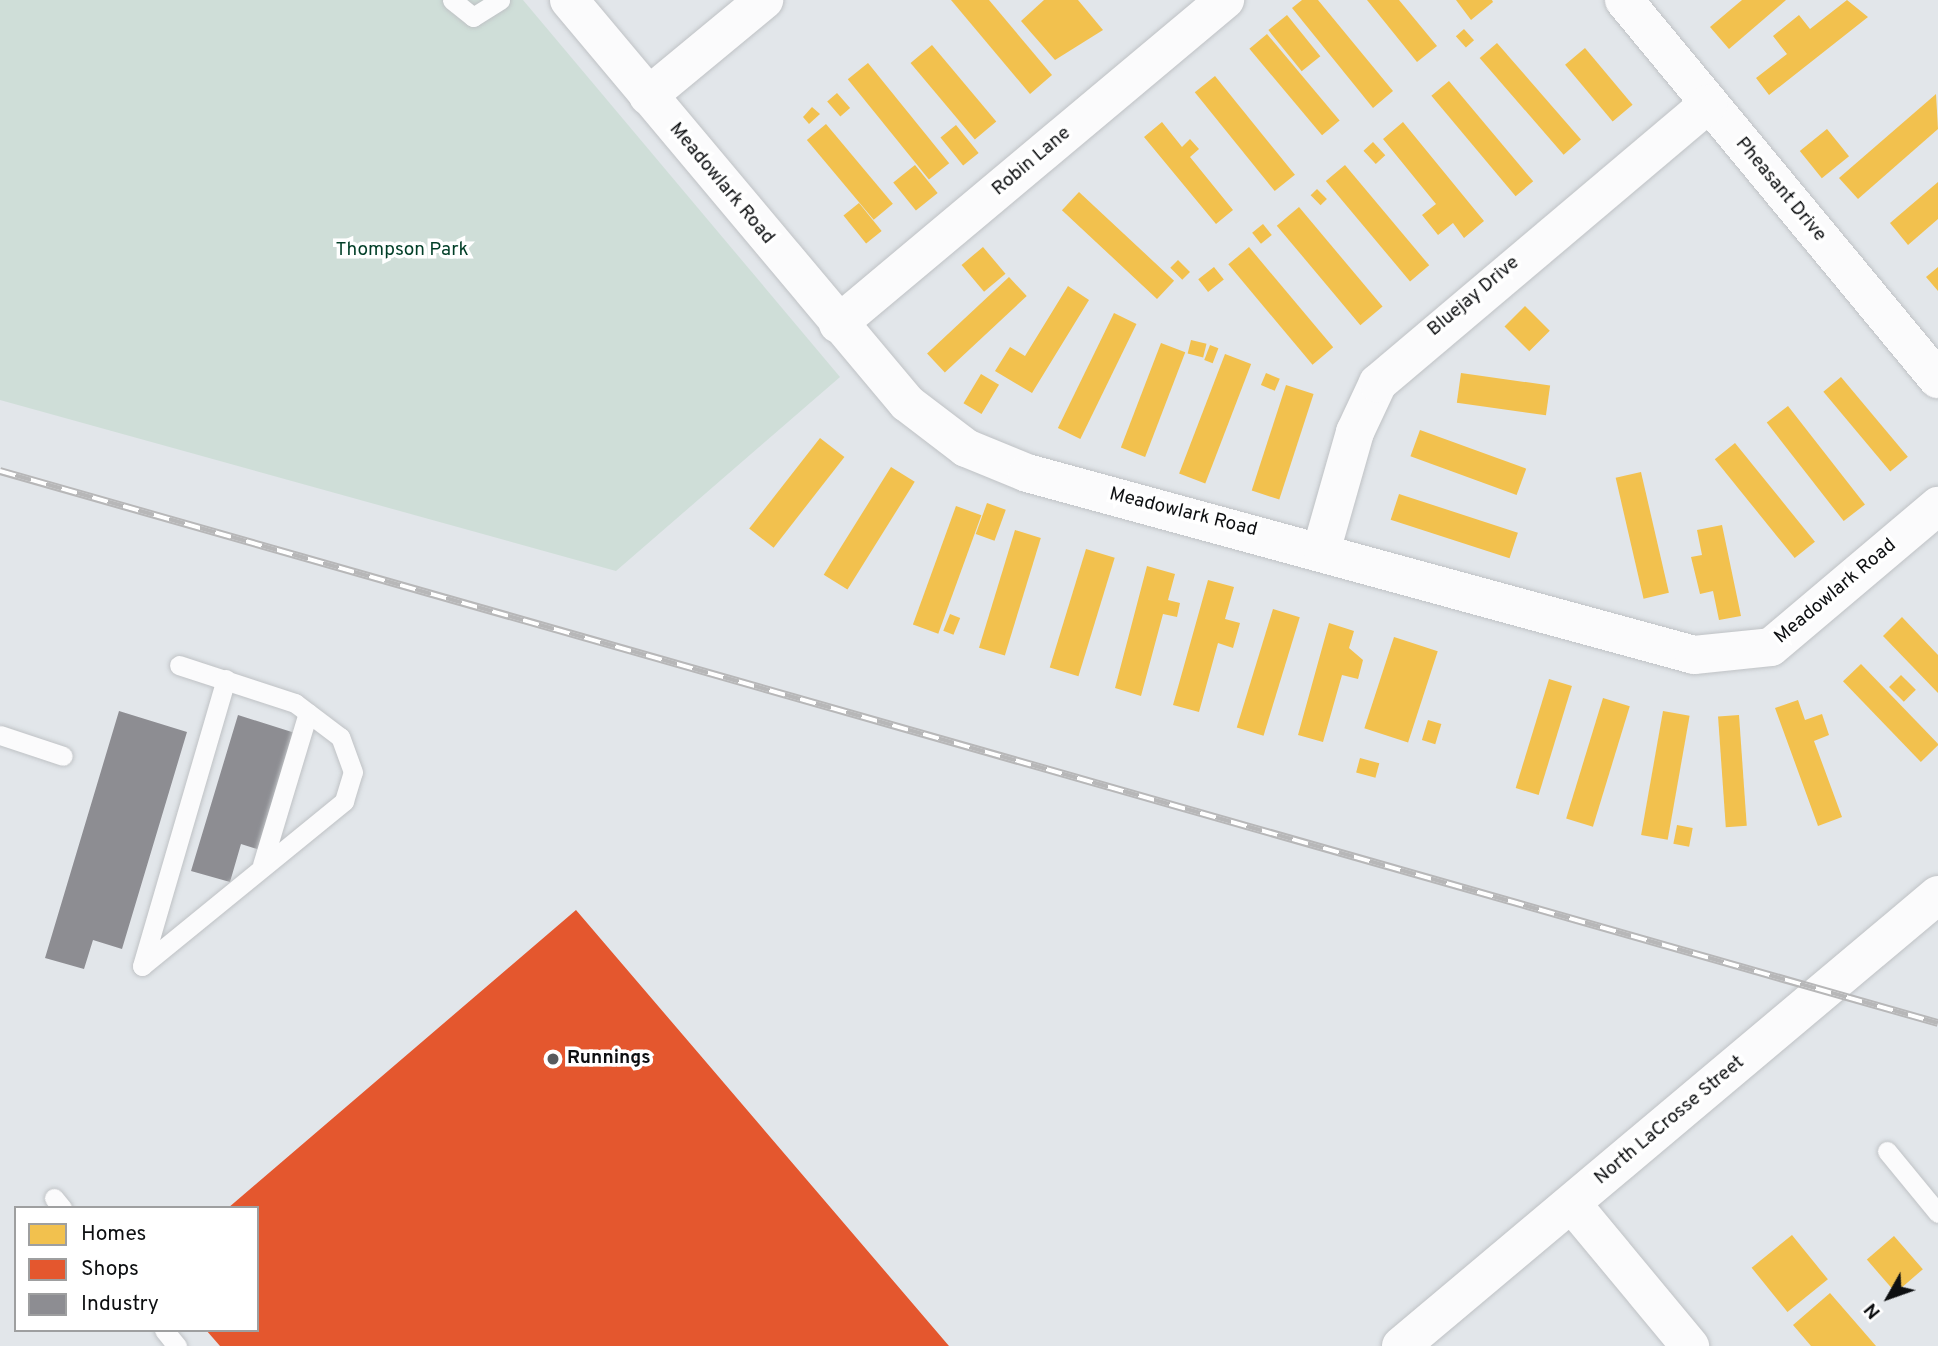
<!DOCTYPE html>
<html>
<head>
<meta charset="utf-8">
<style>
	body { margin:0 }
	#map { position:relative; width:1938px; height:1346px; overflow:hidden; background:#e2e6ea; font-family:Overpass,sans-serif }
	div>[style] { position:absolute }
	.green>* { inset:0; background:#cfded8 }
	.homes>* { inset:0; background:#f2c14e; transform-origin:0 0 }
	.shops>* { inset:0; background:#e4572e }
	.industry>* { inset:0; background:#8d8d92 }
	.roads { filter:drop-shadow(0 0 2px #bfc2c5) drop-shadow(0 0 2px #bfc2c5) }
	.service>* { height:19px; margin:-9.5px; padding:0 9.5px; transform-origin:9.5px; border-radius:9.5px; background:#fbfbfc }
	.minor>* { height:38px; margin:-19px; padding:0 19px; transform-origin:19px; border-radius:19px; background:#fbfbfc }
	.secondary>* { height:38px; margin:-19px; padding:0 19px; transform-origin:19px; border-radius:19px; background:#fbfbfc }
	.rail>* { height:8px; margin-top:-4px; transform-origin:0; background:repeating-linear-gradient(90deg,#fff 0 16px,#b7b7b8 0 32px); box-sizing:border-box; border-block:2px solid #b7b7b8 }
	.dots>* { width:19px; height:19px; translate:-50% -50%; box-sizing:border-box; border:4px solid #fff; border-radius:50% }
	span { translate:-50% -50%; white-space:nowrap; text-align:center; line-height:1.15; -webkit-text-stroke:7px #fff; paint-order:stroke }
	.street-label { font-size:19px; color:#0d0f11 }
	.park-label { font-size:19px; color:#013e27 }
	.poi-label { font-size:19px; color:#0d0f11; font-weight:700 }
	.left { translate:0 -50%; text-align:left }
	.legend { position:absolute; left:14px; top:1206px; width:245px; height:126px; box-sizing:border-box; background:#fff; border:2px solid #9e9fa0; margin:0; padding:9px 12px; list-style:none; font-size:21px; color:#0d0f11 }
	.legend li { display:flex; align-items:center; gap:14px; height:35px }
	.legend b { width:35px; border:2px solid #9e9fa0 }
	.north { position:absolute; left:1854px; top:1262px; width:70px; height:70px; -webkit-text-stroke:5px #fff; paint-order:stroke; rotate:230deg; font-size:19px; font-weight:700; line-height:28px; text-align:center; color:#0d0f11 }
	.north::after { content:''; display:block; margin:auto; width:24px; height:32px; background:#0d0f11; clip-path:polygon(50% 0,100% 100%,50% 72%,0 100%) }
</style>
</head>
<body>
<div id="map">
	<div class="green">
		<div style="clip-path:polygon(0 0,523px 0,840px 377px,616px 571px,0 400px)"></div>
	</div>
	<div class="homes">
		<div style="clip-path:polygon(951px 0,989px 0,1052px 75px,1030px 94px)"></div>
		<div style="clip-path:polygon(1078px 0,1103px 30px,1055px 60px,1021px 21px,1044px 0)"></div>
		<div style="clip-path:polygon(1302px 0,1318px 0,1393px 91px,1373px 108px,1292px 8px)"></div>
		<div style="clip-path:polygon(1367px 0,1399px 0,1437px 46px,1417px 62px)"></div>
		<div style="clip-path:polygon(1456px 0,1492px 0,1493px 2px,1471px 20px)"></div>
		<div style="clip-path:polygon(1742px 0,1786px 0,1729px 49px,1710px 27px)"></div>
		<div style="clip-path:polygon(1847px 0,1868px 17px,1769px 95px,1756px 78px,1787px 54px,1773px 36px,1799px 15px,1810px 29px)"></div>
		<div style="left:1287px;top:15px;width:53px;height:24px;rotate:51deg"></div>
		<div style="left:1464px;top:29px;width:15px;height:11px;rotate:48deg"></div>
		<div style="left:1267px;top:34px;width:113px;height:23px;rotate:50deg"></div>
		<div style="left:1497px;top:43px;width:128px;height:23px;rotate:49deg"></div>
		<div style="left:932px;top:45px;width:100px;height:28px;rotate:50deg"></div>
		<div style="left:1585px;top:48px;width:74px;height:26px;rotate:50deg"></div>
		<div style="left:868px;top:63px;width:129px;height:26px;rotate:51deg"></div>
		<div style="left:1215px;top:76px;width:127px;height:26px;rotate:51deg"></div>
		<div style="left:1449px;top:81px;width:131px;height:23px;rotate:50deg"></div>
		<div style="left:837px;top:93px;width:20px;height:13px;rotate:49deg"></div>
		<div style="clip-path:polygon(1936px 94px,1938px 129px,1858px 199px,1839px 178px)"></div>
		<div style="clip-path:polygon(812px 107px,820px 114px,809px 124px,803px 117px)"></div>
		<div style="clip-path:polygon(1162px 122px,1182px 147px,1190px 139px,1199px 149px,1190px 157px,1233px 210px,1216px 224px,1144px 137px)"></div>
		<div style="clip-path:polygon(1403px 122px,1484px 221px,1464px 238px,1453px 223px,1438px 235px,1422px 215px,1436px 204px,1383px 139px)"></div>
		<div style="left:826px;top:124px;width:104px;height:25px;rotate:50deg"></div>
		<div style="left:956px;top:125px;width:36px;height:20px;rotate:51deg"></div>
		<div style="left:1827px;top:129px;width:35px;height:35px;rotate:51deg"></div>
		<div style="left:1373px;top:142px;width:18px;height:13px;rotate:47deg"></div>
		<div style="left:915px;top:165px;width:36px;height:28px;rotate:51deg"></div>
		<div style="left:1345px;top:165px;width:131px;height:25px;rotate:50deg"></div>
		<div style="clip-path:polygon(1938px 182px,1938px 219px,1908px 245px,1890px 223px)"></div>
		<div style="left:1317px;top:189px;width:14px;height:9px;rotate:45deg"></div>
		<div style="left:1079px;top:192px;width:130px;height:25px;rotate:43deg"></div>
		<div style="left:859px;top:203px;width:36px;height:20px;rotate:51deg"></div>
		<div style="left:1299px;top:207px;width:130px;height:29px;rotate:50deg"></div>
		<div style="left:1263px;top:224px;width:14px;height:14px;rotate:51deg"></div>
		<div style="left:983px;top:247px;width:35px;height:28px;rotate:50deg"></div>
		<div style="left:1249px;top:247px;width:131px;height:27px;rotate:50deg"></div>
		<div style="left:1178px;top:260px;width:17px;height:11px;rotate:45deg"></div>
		<div style="left:1214px;top:267px;width:16px;height:20px;rotate:52deg"></div>
		<div style="clip-path:polygon(1938px 267px,1938px 291px,1926px 277px)"></div>
		<div style="left:1009px;top:277px;width:26px;height:112px;rotate:47deg"></div>
		<div style="clip-path:polygon(1068px 286px,1089px 300px,1032px 393px,995px 371px,1010px 347px,1025px 356px)"></div>
		<div style="left:1525px;top:306px;width:35px;height:29px;rotate:45deg"></div>
		<div style="left:1114px;top:313px;width:25px;height:128px;rotate:26deg"></div>
		<div style="left:1191px;top:340px;width:16px;height:14px;rotate:14deg"></div>
		<div style="left:1161px;top:343px;width:26px;height:112px;rotate:21deg"></div>
		<div style="left:1210px;top:345px;width:9px;height:16px;rotate:21deg"></div>
		<div style="left:1225px;top:354px;width:28px;height:128px;rotate:21deg"></div>
		<div style="left:1266px;top:373px;width:15px;height:13px;rotate:23deg"></div>
		<div style="left:1461px;top:373px;width:90px;height:30px;rotate:8deg"></div>
		<div style="left:981px;top:374px;width:21px;height:34px;rotate:31deg"></div>
		<div style="left:1841px;top:377px;width:104px;height:23px;rotate:50deg"></div>
		<div style="left:1286px;top:385px;width:29px;height:111px;rotate:18deg"></div>
		<div style="left:1788px;top:406px;width:125px;height:27px;rotate:52deg"></div>
		<div style="left:1420px;top:430px;width:113px;height:28px;rotate:20deg"></div>
		<div style="left:820px;top:438px;width:31px;height:115px;rotate:38deg"></div>
		<div style="left:1735px;top:443px;width:127px;height:26px;rotate:51deg"></div>
		<div style="left:891px;top:467px;width:28px;height:127px;rotate:32deg"></div>
		<div style="left:1641px;top:472px;width:124px;height:26px;rotate:77deg"></div>
		<div style="left:1399px;top:494px;width:125px;height:27px;rotate:18deg"></div>
		<div style="left:987px;top:503px;width:20px;height:33px;rotate:20deg"></div>
		<div style="left:956px;top:506px;width:27px;height:126px;rotate:20deg"></div>
		<div style="clip-path:polygon(1722px 525px,1741px 616px,1719px 620px,1713px 591px,1700px 594px,1691px 557px,1702px 555px,1697px 530px)"></div>
		<div style="left:1015px;top:530px;width:27px;height:123px;rotate:17deg"></div>
		<div style="left:1086px;top:549px;width:30px;height:124px;rotate:17deg"></div>
		<div style="clip-path:polygon(1147px 566px,1175px 574px,1168px 600px,1180px 603px,1177px 617px,1163px 614px,1141px 696px,1115px 688px)"></div>
		<div style="clip-path:polygon(1208px 580px,1234px 587px,1225px 619px,1240px 623px,1233px 648px,1218px 643px,1199px 712px,1173px 705px)"></div>
		<div style="left:1273px;top:609px;width:28px;height:124px;rotate:17deg"></div>
		<div style="left:950px;top:614px;width:11px;height:18px;rotate:22deg"></div>
		<div style="clip-path:polygon(1902px 617px,1938px 655px,1938px 693px,1883px 636px)"></div>
		<div style="clip-path:polygon(1329px 623px,1354px 631px,1349px 648px,1363px 660px,1358px 679px,1342px 675px,1323px 742px,1298px 735px)"></div>
		<div style="left:1394px;top:637px;width:46px;height:96px;rotate:18deg"></div>
		<div style="left:1861px;top:664px;width:112px;height:25px;rotate:46deg"></div>
		<div style="left:1901px;top:675px;width:21px;height:17px;rotate:45deg"></div>
		<div style="left:1549px;top:679px;width:24px;height:114px;rotate:17deg"></div>
		<div style="left:1603px;top:698px;width:28px;height:126px;rotate:17deg"></div>
		<div style="clip-path:polygon(1798px 700px,1805px 720px,1822px 714px,1829px 735px,1814px 741px,1842px 817px,1818px 826px,1775px 708px)"></div>
		<div style="left:1663px;top:711px;width:27px;height:126px;rotate:10deg"></div>
		<div style="left:1739px;top:715px;width:111px;height:21px;rotate:86deg"></div>
		<div style="left:1428px;top:720px;width:14px;height:21px;rotate:17deg"></div>
		<div style="left:1360px;top:758px;width:20px;height:15px;rotate:15deg"></div>
		<div style="left:1677px;top:825px;width:16px;height:19px;rotate:11deg"></div>
		<div style="left:1792px;top:1235px;width:57px;height:52px;rotate:51deg"></div>
		<div style="left:1894px;top:1236px;width:44px;height:36px;rotate:49deg"></div>
		<div style="clip-path:polygon(1830px 1293px,1876px 1346px,1811px 1346px,1793px 1325px)"></div>
	</div>
	<div class="shops">
		<div style="clip-path:polygon(576px 910px,949px 1346px,220px 1346px,206px 1330px,257px 1330px,257px 1208px,228px 1208px)"></div>
	</div>
	<div class="industry">
		<div style="clip-path:polygon(119px 711px,187px 732px,122px 949px,93px 940px,84px 969px,45px 958px)"></div>
		<div style="clip-path:polygon(238px 715px,295px 733px,260px 850px,241px 844px,230px 882px,191px 871px)"></div>
	</div>
	<div class="roads">
		<div class="service">
			<div style="left:452px;top:0;width:27px;rotate:39deg"></div>
			<div style="left:473px;top:17px;width:32px;rotate:-32deg"></div>
			<div style="left:0;top:735px;width:66px;rotate:18.4deg"></div>
			<div style="left:262px;top:865px;width:159px;rotate:-73.2deg"></div>
			<div style="left:142px;top:966px;width:261px;rotate:-39.2deg"></div>
			<div style="left:344px;top:801px;width:30px;rotate:-73deg"></div>
			<div style="left:353px;top:772px;width:37px;rotate:-110deg"></div>
			<div style="left:340px;top:737px;width:56px;rotate:-142.9deg"></div>
			<div style="left:295px;top:703px;width:122px;rotate:-161.9deg"></div>
			<div style="left:142px;top:966px;width:299px;rotate:-73.7deg"></div>
			<div style="left:1887px;top:1151px;width:80px;rotate:50.6deg"></div>
			<div style="left:54px;top:1198px;width:13px;rotate:51deg"></div>
			<div style="left:164px;top:1330px;width:21px;rotate:51deg"></div>
		</div>
		<div class="minor">
			<div style="left:569px;top:0;width:526px;rotate:50.01deg"></div>
			<div style="left:907px;top:403px;width:74px;rotate:37.3deg"></div>
			<div style="left:966px;top:448px;width:66px;rotate:22.3deg"></div>
			<div style="left:1027px;top:473px;width:691px;rotate:15.26deg"></div>
			<div style="left:1694px;top:655px;width:77px;rotate:-5.9deg"></div>
			<div style="left:1771px;top:647px;width:219px;rotate:-40.2deg"></div>
			<div style="left:1624px;top:0;width:492px;rotate:50.4deg"></div>
			<div style="left:648px;top:96px;width:151px;rotate:-39.6deg"></div>
			<div style="left:838px;top:324px;width:505px;rotate:-39.94deg"></div>
			<div style="left:1322px;top:548px;width:121px;rotate:-74.1deg"></div>
			<div style="left:1355px;top:432px;width:54px;rotate:-64.9deg"></div>
			<div style="left:1378px;top:383px;width:432px;rotate:-40.2deg"></div>
			<div style="left:1572px;top:1204px;width:185px;rotate:50.3deg"></div>
		</div>
		<div class="secondary">
			<div style="left:1401px;top:1346px;width:701px;rotate:-40.03deg"></div>
		</div>
	</div>
	<div class="rail">
		<div style="left:0;top:471px;width:2015px;rotate:15.9deg"></div>
	</div>
	<div class="dots">
		<div style="left:553px;top:1059px;background:#585a5d"></div>
	</div>
	<div class="street-label">
		<span style="left:1032px;top:162px;rotate:-40deg">Robin Lane</span>
		<span style="left:721px;top:184px;rotate:50deg">Meadowlark Road</span>
		<span style="left:1780px;top:190px;rotate:50deg">Pheasant Drive</span>
		<span style="left:1474px;top:297px;rotate:-40deg">Bluejay Drive</span>
		<span style="left:1183px;top:513px;rotate:14deg">Meadowlark Road</span>
		<span style="left:1836px;top:592px;rotate:-40deg">Meadowlark Road</span>
		<span style="left:1670px;top:1121px;rotate:-40deg">North LaCrosse Street</span>
	</div>
	<div class="park-label">
		<span style="left:402px;top:251px">Thompson Park</span>
	</div>
	<div class="poi-label">
		<span class="left" style="left:567px;top:1059px">Runnings</span>
	</div>
	<ul class="legend">
	<li><b style="height:19px;background:#f2c14e"></b>Homes</li>
	<li><b style="height:19px;background:#e4572e"></b>Shops</li>
	<li><b style="height:19px;background:#8d8d92"></b>Industry</li>
	</ul>
	<div class="north">N</div>
</div>
</body>
</html>
